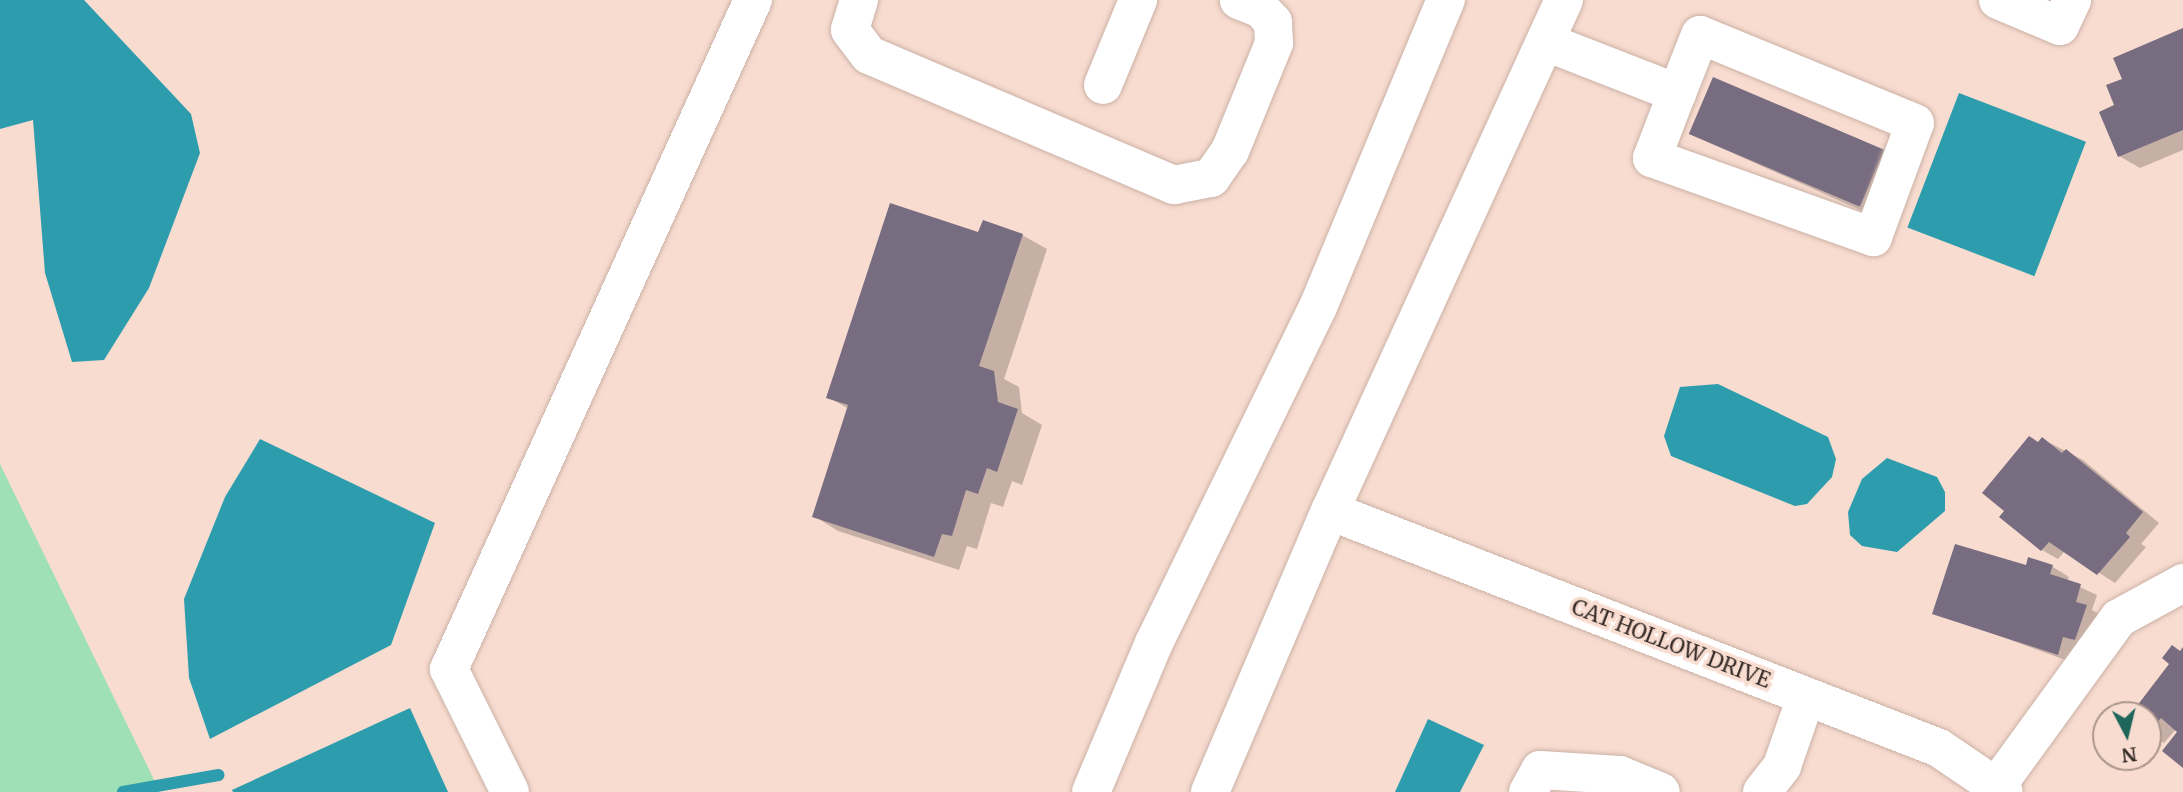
<!DOCTYPE html>
<html>
<head>
<meta charset="utf-8">
<style>
	body { margin:0 }
	#map { position:relative; width:2183px; height:792px; overflow:hidden; background:#f8dcd0; font-family:Merriweather,serif }
	div>[style] { position:absolute }
	.green>* { inset:0; background:#a0e0b7 }
	.water>* { inset:0; background:#2d9dae; transform-origin:0 0 }
	.shadow>* { inset:0; background:#0003 }
	.stream>* { height:12px; margin:-6px; padding:0 6px; transform-origin:6px; border-radius:6px; background:#2d9dae }
	.building>* { inset:0; background:#786c81; transform-origin:0 0 }
	.roads { filter:drop-shadow(0 0 2px #cbb1a6) drop-shadow(0 0 2px #cbb1a6) }
	.minor>* { height:38px; margin:-19px; padding:0 19px; transform-origin:19px; border-radius:19px; background:#fff }
	.major>* { height:38px; margin:-19px; padding:0 19px; transform-origin:19px; border-radius:19px; background:#fff }
	span { translate:-50% -50%; white-space:nowrap; text-align:center; line-height:1.15; -webkit-text-stroke:7px #f8dcd0; paint-order:stroke }
	.street-label { font-size:21px; color:#352b27 }
	.north { position:absolute; left:2092px; top:701px; width:70px; height:70px; box-sizing:border-box; background:#f8dcd0; border:2px solid #aa958c; border-radius:50%; rotate:173deg; font-size:19px; font-weight:700; line-height:28px; text-align:center; color:#352b27 }
	.north::after { content:''; display:block; margin:auto; width:24px; height:32px; background:#1e655a; clip-path:polygon(50% 0,100% 100%,50% 72%,0 100%) }
</style>
</head>
<body>
<div id="map">
	<div class="green">
		<div style="clip-path:polygon(0 464px,160px 792px,0 792px)"></div>
	</div>
	<div class="water">
		<div style="clip-path:polygon(0 0,84px 0,191px 114px,200px 153px,149px 288px,104px 360px,72px 362px,45px 273px,33px 120px,0 129px)"></div>
		<div style="left:1959px;top:93px;width:136px;height:144px;rotate:21deg"></div>
		<div style="clip-path:polygon(1718px 384px,1828px 437px,1836px 459px,1832px 477px,1807px 504px,1795px 506px,1671px 456px,1664px 436px,1680px 387px)"></div>
		<div style="clip-path:polygon(260px 439px,435px 523px,391px 645px,210px 739px,189px 678px,184px 599px,225px 497px)"></div>
		<div style="clip-path:polygon(1887px 458px,1937px 477px,1945px 492px,1945px 511px,1897px 552px,1862px 546px,1850px 535px,1848px 512px,1862px 479px)"></div>
		<div style="clip-path:polygon(410px 708px,448px 792px,233px 792px,232px 790px)"></div>
		<div style="clip-path:polygon(1428px 719px,1484px 745px,1460px 792px,1395px 792px)"></div>
	</div>
	<div class="shadow">
		<div style="clip-path:polygon(2183px 30px,2183px 150px,2140px 168px,2119px 156px,2117px 106px,2124px 80px)"></div>
		<div style="clip-path:polygon(1690px 134px,1883px 153px,1899px 162px,1876px 217px)"></div>
		<div style="clip-path:polygon(980px 234px,1022px 235px,1047px 249px,1004px 379px,1019px 387px,1022px 413px,1042px 425px,1022px 485px,1012px 481px,1003px 507px,991px 503px,977px 549px,967px 546px,959px 570px,838px 531px,814px 516px,849px 409px,828px 397px)"></div>
		<div style="clip-path:polygon(2042px 439px,2083px 460px,2159px 523px,2141px 544px,2146px 547px,2115px 583px,2065px 551px,2058px 559px,2042px 550px)"></div>
		<div style="clip-path:polygon(2029px 560px,2053px 567px,2069px 577px,2067px 581px,2097px 595px,2092px 610px,2102px 616px,2074px 663px,1935px 613px,2027px 567px)"></div>
		<div style="clip-path:polygon(2183px 650px,2183px 766px,2180px 732px,2176px 729px,2164px 743px,2148px 733px,2148px 715px,2132px 715px)"></div>
	</div>
	<div class="stream">
		<div style="left:123px;top:792px;width:97px;rotate:-10.1deg"></div>
	</div>
	<div class="building">
		<div style="clip-path:polygon(2183px 28px,2183px 130px,2118px 157px,2099px 112px,2114px 105px,2106px 85px,2122px 79px,2113px 58px)"></div>
		<div style="left:1713px;top:77px;width:186px;height:62px;rotate:23deg"></div>
		<div style="clip-path:polygon(890px 203px,978px 232px,983px 220px,1023px 234px,979px 366px,994px 371px,998px 402px,1018px 409px,997px 472px,987px 468px,978px 494px,966px 490px,952px 536px,942px 534px,934px 557px,812px 517px,848px 405px,826px 398px)"></div>
		<div style="clip-path:polygon(2029px 436px,2038px 442px,2042px 437px,2062px 453px,2066px 449px,2143px 512px,2126px 533px,2130px 537px,2097px 575px,2049px 542px,2041px 551px,1999px 517px,2004px 511px,1982px 493px)"></div>
		<div style="clip-path:polygon(1955px 544px,2026px 565px,2028px 557px,2053px 565px,2050px 574px,2081px 584px,2076px 602px,2087px 605px,2075px 640px,2063px 637px,2058px 655px,1932px 614px)"></div>
		<div style="clip-path:polygon(2172px 645px,2180px 651px,2183px 647px,2183px 768px,2162px 751px,2177px 732px,2161px 718px,2148px 733px,2148px 715px,2130px 715px,2169px 664px,2162px 658px)"></div>
	</div>
	<div class="roads">
		<div class="minor">
			<div style="left:859px;top:0;width:31px;rotate:107deg"></div>
			<div style="left:850px;top:30px;width:31px;rotate:53deg"></div>
			<div style="left:869px;top:55px;width:332px;rotate:23.1deg"></div>
			<div style="left:1174px;top:185px;width:38px;rotate:-11deg"></div>
			<div style="left:1211px;top:178px;width:33px;rotate:-55deg"></div>
			<div style="left:1230px;top:151px;width:117px;rotate:-67.8deg"></div>
			<div style="left:1274px;top:43px;width:21px;rotate:-93deg"></div>
			<div style="left:1273px;top:22px;width:18px;rotate:-133deg"></div>
			<div style="left:1261px;top:9px;width:24px;rotate:-158deg"></div>
			<div style="left:1998px;top:0;width:67px;rotate:22.8deg"></div>
			<div style="left:2060px;top:26px;width:29px;rotate:-65deg"></div>
			<div style="left:1546px;top:42px;width:141px;rotate:21.3deg"></div>
			<div style="left:1677px;top:93px;width:70px;rotate:111deg"></div>
			<div style="left:1652px;top:158px;width:235px;rotate:19.7deg"></div>
			<div style="left:1873px;top:237px;width:121px;rotate:-69.8deg"></div>
			<div style="left:1915px;top:123px;width:232px;rotate:-157.7deg"></div>
			<div style="left:1700px;top:35px;width:62px;rotate:111.6deg"></div>
			<div style="left:1103px;top:85px;width:92px;rotate:-67.6deg"></div>
			<div style="left:1330px;top:511px;width:653px;rotate:21.26deg"></div>
			<div style="left:1939px;top:748px;width:78px;rotate:34.1deg"></div>
			<div style="left:1996px;top:787px;width:209px;rotate:-54deg"></div>
			<div style="left:2119px;top:618px;width:73px;rotate:-28.7deg"></div>
			<div style="left:510px;top:792px;width:137px;rotate:-116.4deg"></div>
			<div style="left:449px;top:669px;width:735px;rotate:-65.56deg"></div>
			<div style="left:1528px;top:792px;width:25px;rotate:-61deg"></div>
			<div style="left:1540px;top:770px;width:80px;rotate:3.6deg"></div>
			<div style="left:1620px;top:775px;width:44px;rotate:22.5deg"></div>
			<div style="left:1762px;top:792px;width:33px;rotate:-52deg"></div>
			<div style="left:1782px;top:766px;width:73px;rotate:-70.8deg"></div>
		</div>
		<div class="major">
			<div style="left:1091px;top:792px;width:160px;rotate:-67.1deg"></div>
			<div style="left:1153px;top:645px;width:376px;rotate:-64deg"></div>
			<div style="left:1318px;top:307px;width:333px;rotate:-67.4deg"></div>
			<div style="left:1210px;top:792px;width:306px;rotate:-66.9deg"></div>
			<div style="left:1330px;top:511px;width:562px;rotate:-65.4deg"></div>
		</div>
	</div>
	<div class="street-label">
		<span style="left:1671px;top:644px;rotate:21deg">CAT HOLLOW DRIVE</span>
	</div>
	<div class="north">N</div>
</div>
</body>
</html>
